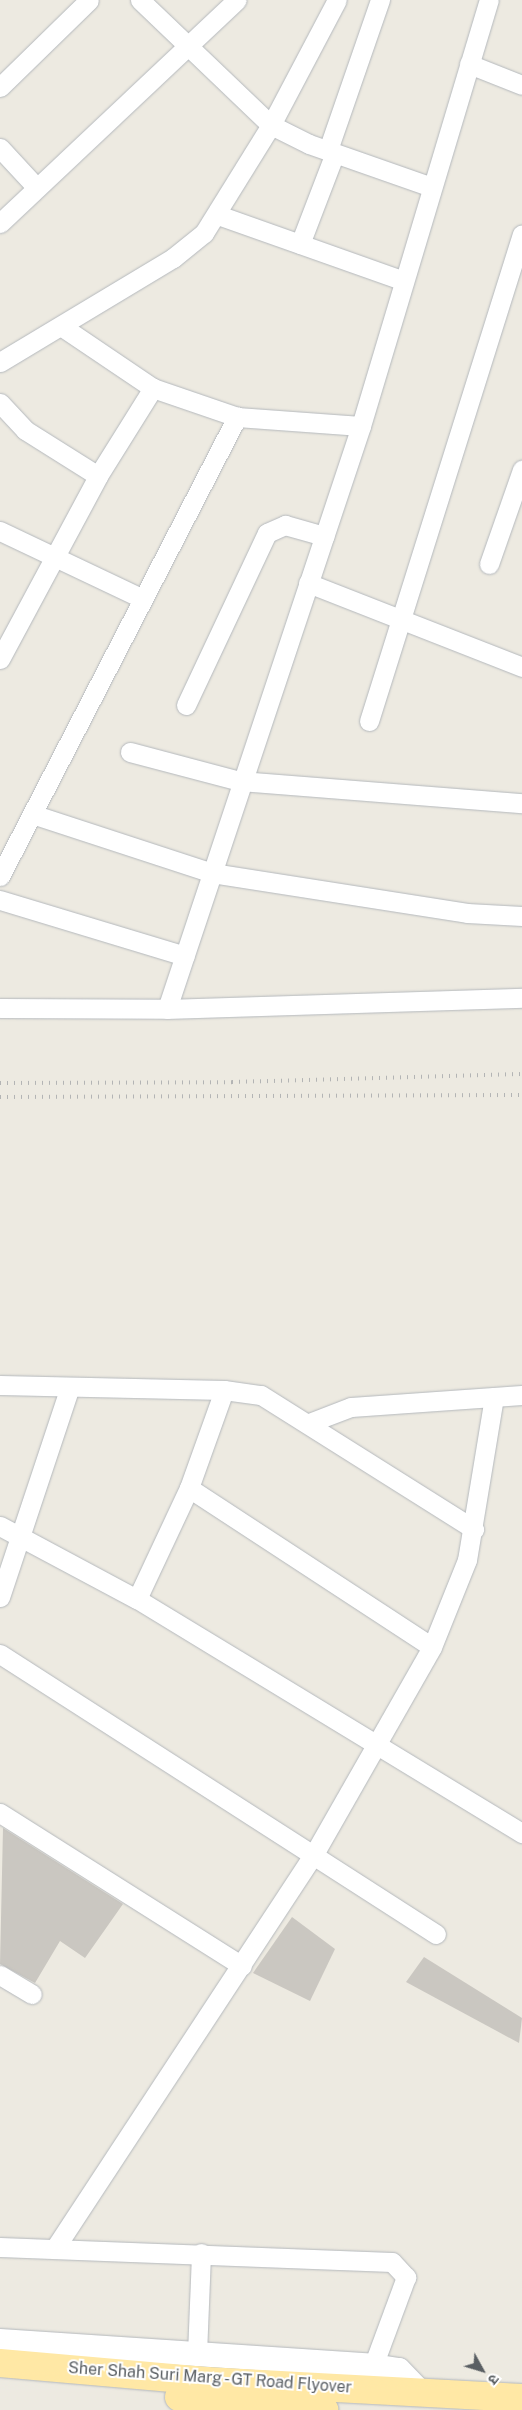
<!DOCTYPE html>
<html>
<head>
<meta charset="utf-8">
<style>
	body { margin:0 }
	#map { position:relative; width:522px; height:2410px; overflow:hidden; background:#edeae1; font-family:"Public Sans","Noto Sans Devanagari",sans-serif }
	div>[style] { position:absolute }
	.building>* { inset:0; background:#cac7c1 }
	.roads { filter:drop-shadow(0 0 1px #b4b8bc) drop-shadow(0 0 1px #b4b8bc) }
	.minor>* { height:19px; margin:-9.5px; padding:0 9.5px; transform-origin:9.5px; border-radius:9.5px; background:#fff }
	.tertiary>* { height:24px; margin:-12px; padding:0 12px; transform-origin:12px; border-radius:12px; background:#fff }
	.primary>* { height:28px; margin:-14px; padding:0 14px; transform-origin:14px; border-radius:14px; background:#ffe8a5 }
	.rail>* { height:4px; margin-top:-2px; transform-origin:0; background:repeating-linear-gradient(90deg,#b3b4b4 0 1px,transparent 0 7px) }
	span { translate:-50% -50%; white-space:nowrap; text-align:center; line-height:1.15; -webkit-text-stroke:4px #fff; paint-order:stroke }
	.street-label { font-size:16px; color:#5a5f63 }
	.north { position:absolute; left:457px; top:2345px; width:50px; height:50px; -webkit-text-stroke:4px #fff; paint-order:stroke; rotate:129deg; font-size:14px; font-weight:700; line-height:20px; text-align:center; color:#5a5f63 }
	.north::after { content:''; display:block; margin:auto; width:18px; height:22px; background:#5a5f63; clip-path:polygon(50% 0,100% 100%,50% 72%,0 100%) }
</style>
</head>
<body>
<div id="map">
	<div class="building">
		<div style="clip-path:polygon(3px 1828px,123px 1904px,85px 1958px,60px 1941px,35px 1983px,0 1964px)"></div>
		<div style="clip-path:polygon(292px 1917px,335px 1949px,310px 2001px,253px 1973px)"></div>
		<div style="clip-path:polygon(424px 1957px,522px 2018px,519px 2043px,406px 1982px)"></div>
	</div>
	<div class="roads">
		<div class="minor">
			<div style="left:140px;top:0;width:181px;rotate:43.7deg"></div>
			<div style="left:271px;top:125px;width:42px;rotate:26.6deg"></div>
			<div style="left:309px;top:144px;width:130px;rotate:19.3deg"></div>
			<div style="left:469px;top:64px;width:57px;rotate:21.6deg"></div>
			<div style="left:0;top:87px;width:124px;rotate:-44.3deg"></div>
			<div style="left:0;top:148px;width:54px;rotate:47.2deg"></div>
			<div style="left:328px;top:150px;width:159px;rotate:-70.9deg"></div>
			<div style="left:218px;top:215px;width:195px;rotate:19.5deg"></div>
			<div style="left:0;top:223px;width:325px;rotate:-43.3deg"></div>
			<div style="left:300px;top:244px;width:97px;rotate:-69deg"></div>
			<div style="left:61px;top:326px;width:111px;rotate:34deg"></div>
			<div style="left:0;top:362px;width:202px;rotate:-31deg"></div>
			<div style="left:173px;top:258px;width:40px;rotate:-39deg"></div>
			<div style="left:204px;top:233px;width:127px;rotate:-58.2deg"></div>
			<div style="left:271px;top:125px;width:141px;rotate:-62.2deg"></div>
			<div style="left:0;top:403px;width:37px;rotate:47deg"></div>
			<div style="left:25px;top:430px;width:86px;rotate:32.2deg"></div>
			<div style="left:361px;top:426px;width:445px;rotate:-73.3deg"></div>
			<div style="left:0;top:531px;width:158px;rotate:25.4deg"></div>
			<div style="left:489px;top:564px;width:100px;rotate:-70.7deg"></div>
			<div style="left:308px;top:583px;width:230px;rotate:21.4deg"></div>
			<div style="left:0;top:659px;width:208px;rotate:-61.8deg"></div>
			<div style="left:98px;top:476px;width:104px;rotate:-58deg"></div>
			<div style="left:153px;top:388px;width:89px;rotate:19deg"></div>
			<div style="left:186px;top:705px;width:190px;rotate:-64.8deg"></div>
			<div style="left:267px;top:533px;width:20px;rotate:-24deg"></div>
			<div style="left:285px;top:525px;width:41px;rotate:15.8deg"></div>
			<div style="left:369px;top:721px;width:510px;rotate:-72.56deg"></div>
			<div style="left:130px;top:752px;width:114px;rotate:14.8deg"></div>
			<div style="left:240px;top:781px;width:283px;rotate:4.5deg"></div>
			<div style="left:32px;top:814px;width:189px;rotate:18.1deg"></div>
			<div style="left:212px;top:873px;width:258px;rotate:8.9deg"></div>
			<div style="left:467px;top:913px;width:55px;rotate:3.1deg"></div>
			<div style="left:0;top:876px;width:517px;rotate:-62.69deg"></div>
			<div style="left:237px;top:417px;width:124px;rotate:4.2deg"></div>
			<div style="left:361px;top:426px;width:614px;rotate:108.41deg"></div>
			<div style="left:0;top:900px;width:193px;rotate:16.8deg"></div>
			<div style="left:0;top:1008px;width:167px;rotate:0.3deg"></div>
			<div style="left:167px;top:1009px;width:355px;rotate:-1.8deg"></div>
			<div style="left:0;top:1385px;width:224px;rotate:1.3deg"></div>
			<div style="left:224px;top:1390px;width:37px;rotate:8deg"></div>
			<div style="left:261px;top:1395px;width:252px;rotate:32.2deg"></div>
			<div style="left:309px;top:1423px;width:45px;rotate:-20.9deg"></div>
			<div style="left:351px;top:1407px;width:171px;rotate:-4deg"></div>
			<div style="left:189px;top:1488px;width:290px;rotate:33.2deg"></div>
			<div style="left:0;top:1526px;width:155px;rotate:28.1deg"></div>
			<div style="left:137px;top:1599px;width:451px;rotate:31.3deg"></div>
			<div style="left:0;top:1597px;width:221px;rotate:-71.6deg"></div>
			<div style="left:137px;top:1599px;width:123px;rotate:-64.9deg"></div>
			<div style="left:189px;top:1488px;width:104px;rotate:-70.3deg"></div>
			<div style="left:0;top:1654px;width:518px;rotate:32.71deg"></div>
			<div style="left:0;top:1813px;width:286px;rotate:32.3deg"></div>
			<div style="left:0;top:1975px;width:37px;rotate:31deg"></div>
			<div style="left:0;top:2247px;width:392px;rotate:2.2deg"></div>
			<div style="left:392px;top:2262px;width:21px;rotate:47deg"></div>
			<div style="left:406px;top:2277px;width:95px;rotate:110.3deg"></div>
			<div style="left:55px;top:2248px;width:472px;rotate:-56.7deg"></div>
			<div style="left:314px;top:1854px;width:238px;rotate:-60.3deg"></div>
			<div style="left:432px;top:1647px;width:94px;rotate:-68.1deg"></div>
			<div style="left:467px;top:1560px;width:165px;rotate:-80.6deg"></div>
			<div style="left:197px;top:2354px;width:101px;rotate:-87.7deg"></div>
		</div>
		<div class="tertiary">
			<div style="left:0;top:2341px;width:374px;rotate:3.8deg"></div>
			<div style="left:373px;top:2366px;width:26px;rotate:9deg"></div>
			<div style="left:399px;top:2370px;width:32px;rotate:46deg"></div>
		</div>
		<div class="primary">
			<div style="left:0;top:2363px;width:207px;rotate:5deg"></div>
			<div style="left:206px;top:2381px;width:316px;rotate:3.1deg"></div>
			<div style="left:179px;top:2397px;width:146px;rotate:5.1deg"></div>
		</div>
	</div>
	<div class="rail">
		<div style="left:0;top:1083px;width:232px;rotate:-0.2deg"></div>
		<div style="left:232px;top:1082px;width:290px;rotate:-1.6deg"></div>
		<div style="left:0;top:1097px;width:522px;rotate:-0.22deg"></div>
	</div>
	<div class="street-label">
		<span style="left:210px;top:2378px;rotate:4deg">Sher Shah Suri Marg - GT Road Flyover</span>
	</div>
	<div class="north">उ</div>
</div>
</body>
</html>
